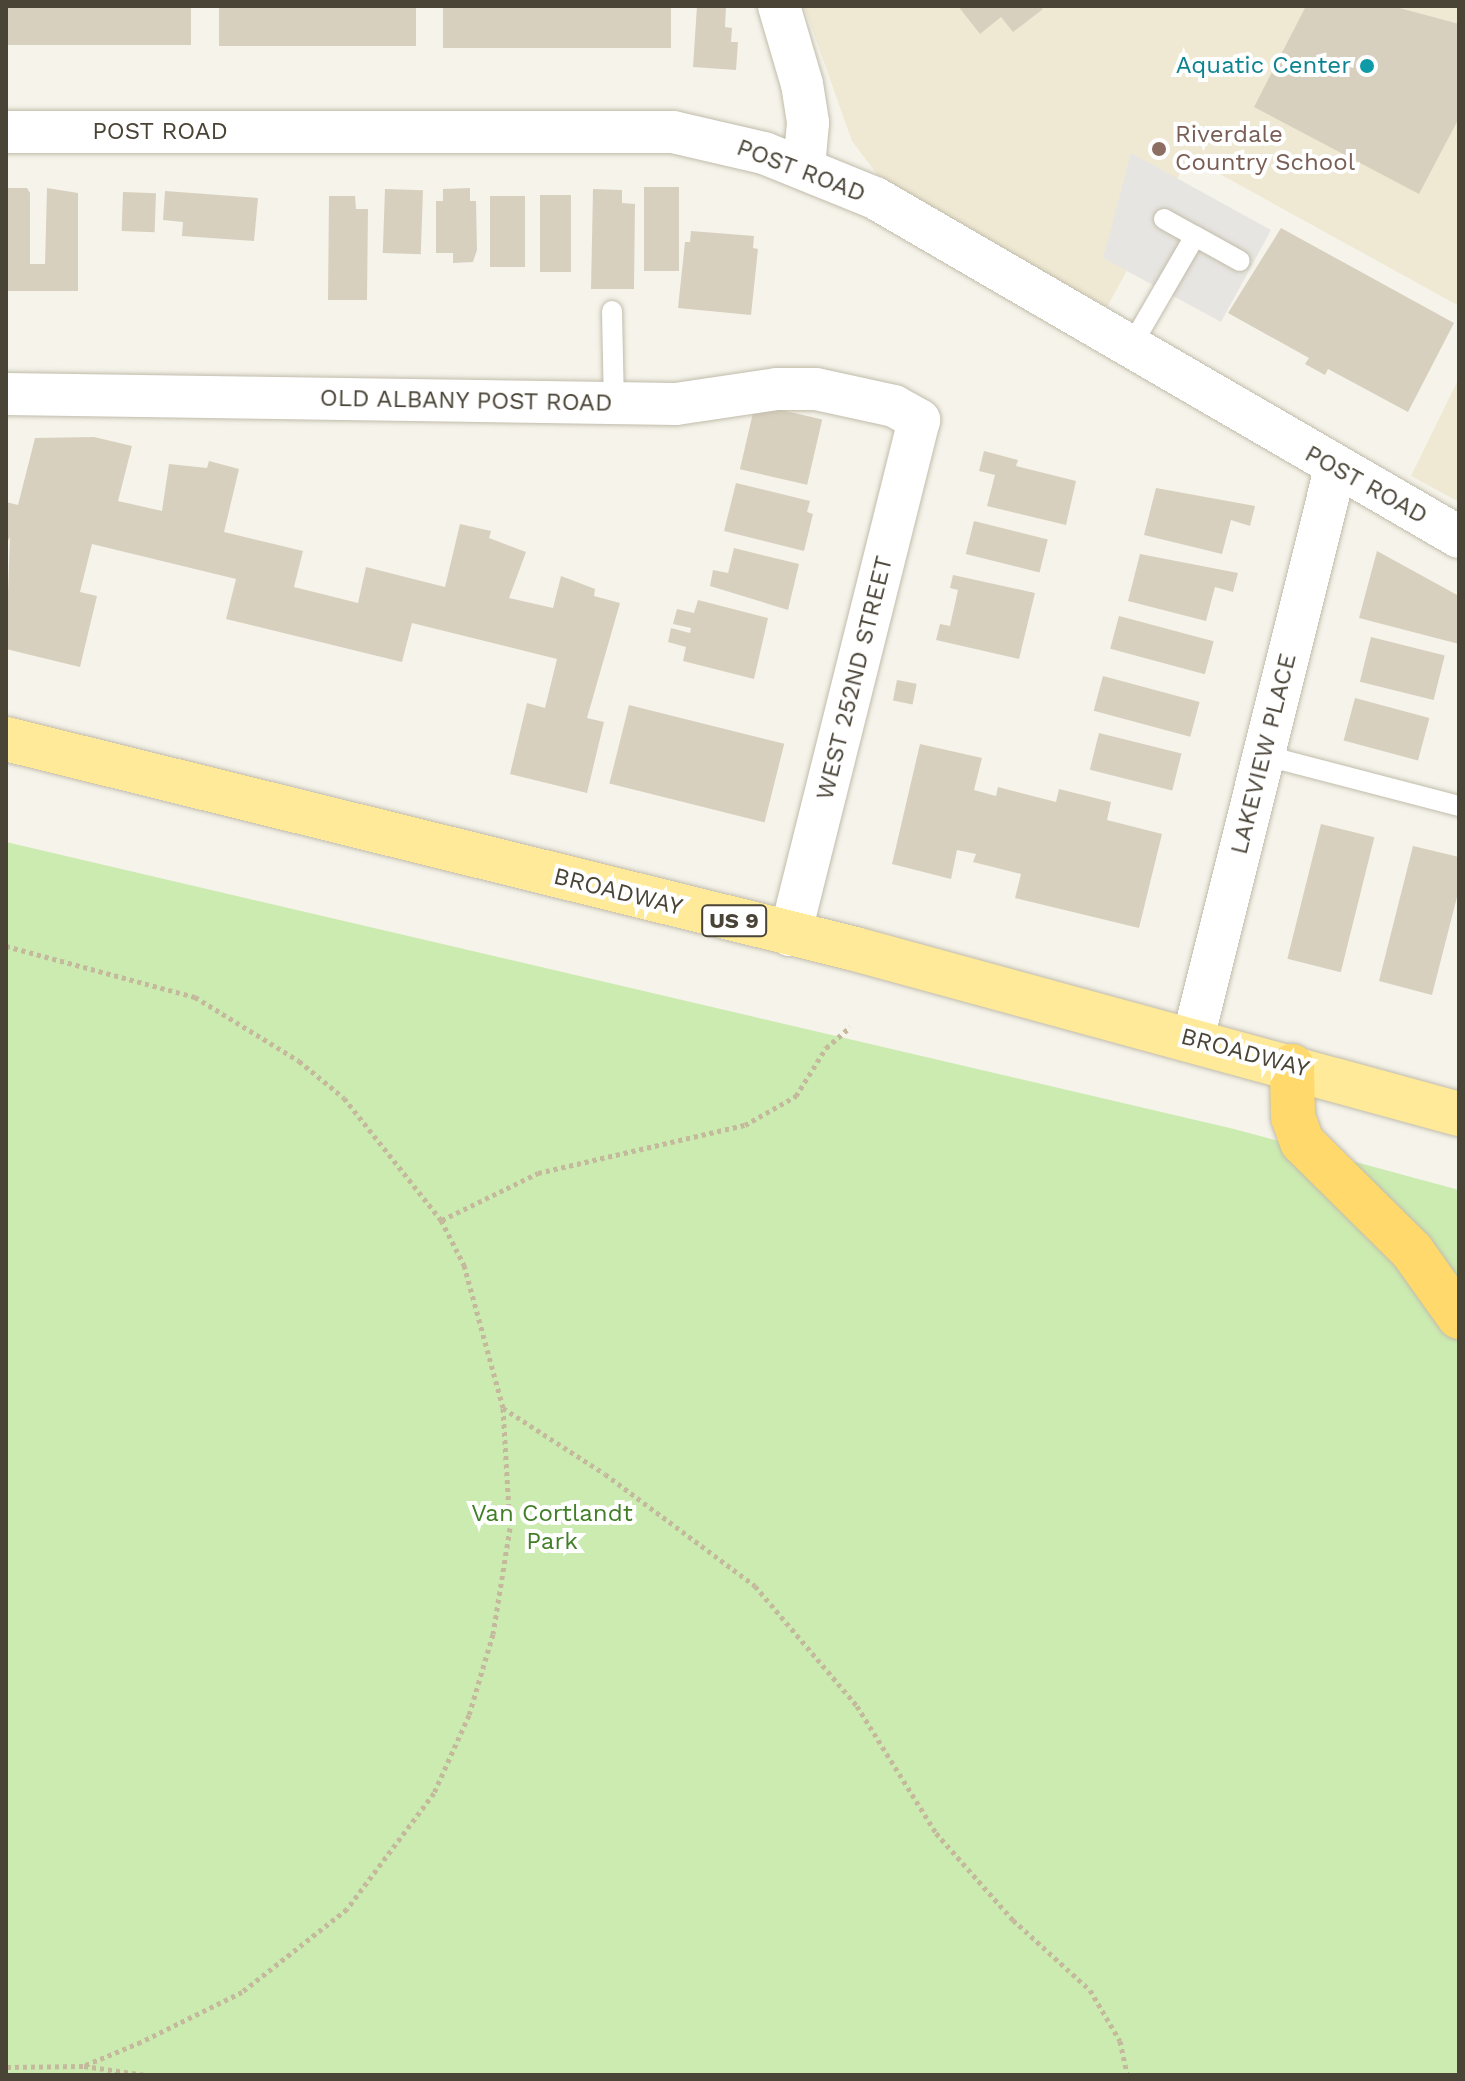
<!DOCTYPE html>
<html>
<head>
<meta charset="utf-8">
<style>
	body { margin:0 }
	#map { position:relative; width:1465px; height:2081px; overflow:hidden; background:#f5f3ea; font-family:"Work Sans",sans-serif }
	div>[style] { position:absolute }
	.education>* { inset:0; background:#efe9d3 }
	.green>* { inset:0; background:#ccebb1 }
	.parking>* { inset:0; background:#e7e5e1 }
	.building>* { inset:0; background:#d8d0be; transform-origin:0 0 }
	.path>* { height:5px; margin-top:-2.5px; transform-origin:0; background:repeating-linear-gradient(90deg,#c4b99c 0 4px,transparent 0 8px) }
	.roads { filter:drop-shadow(0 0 2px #c1bcab) drop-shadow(0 0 2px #c1bcab) }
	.lane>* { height:20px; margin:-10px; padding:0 10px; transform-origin:10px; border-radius:10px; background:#fff }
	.street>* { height:42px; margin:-21px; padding:0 21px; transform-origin:21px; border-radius:21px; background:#fff }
	.primary>* { height:44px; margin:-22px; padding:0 22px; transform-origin:22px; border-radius:22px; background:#ffea99 }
	.highway>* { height:44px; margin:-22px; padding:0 22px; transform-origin:22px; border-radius:22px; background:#ffd96b }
	.dots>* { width:22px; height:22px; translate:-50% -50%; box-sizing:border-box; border:4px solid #fff; border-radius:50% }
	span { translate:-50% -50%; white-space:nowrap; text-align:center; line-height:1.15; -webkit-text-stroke:8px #fff; paint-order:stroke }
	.shield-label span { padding:2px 6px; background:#fff; border:2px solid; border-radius:6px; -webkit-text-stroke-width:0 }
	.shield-label { font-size:22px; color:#4a4437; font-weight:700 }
	.culture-label { font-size:24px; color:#0d838f }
	.right { translate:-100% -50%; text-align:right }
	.street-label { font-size:24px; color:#4a4437 }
	.education-label { font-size:24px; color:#785e54 }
	.left { translate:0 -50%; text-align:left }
	.park-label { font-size:24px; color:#417f27 }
	.frame { position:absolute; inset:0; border:8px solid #4a4437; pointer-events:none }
</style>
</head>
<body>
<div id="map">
	<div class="education">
		<div style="clip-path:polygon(804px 6px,1459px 6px,1459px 306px,1189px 157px,1107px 307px,891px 193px,852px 141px)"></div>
		<div style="clip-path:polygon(1459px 378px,1459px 502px,1411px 476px)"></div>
	</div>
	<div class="green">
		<div style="clip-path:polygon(6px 842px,1234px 1129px,1459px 1190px,1459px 2075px,6px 2075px)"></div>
	</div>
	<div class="parking">
		<div style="clip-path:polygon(1131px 153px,1271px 230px,1221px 322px,1103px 258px)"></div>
	</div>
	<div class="building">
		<div style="left:6px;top:6px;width:185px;height:39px"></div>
		<div style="left:219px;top:6px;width:197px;height:40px"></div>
		<div style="left:443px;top:6px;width:228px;height:42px"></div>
		<div style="clip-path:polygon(697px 6px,726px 6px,725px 27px,732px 28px,731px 42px,738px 42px,736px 70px,693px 67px)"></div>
		<div style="clip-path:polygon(958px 6px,1040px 6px,1043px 9px,1013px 32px,1001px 17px,980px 34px)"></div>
		<div style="clip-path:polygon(1306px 6px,1392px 6px,1459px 24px,1459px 118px,1419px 194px,1254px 107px)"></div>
		<div style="left:644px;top:187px;width:35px;height:84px"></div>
		<div style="clip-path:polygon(8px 188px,27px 188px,30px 193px,30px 264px,45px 264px,47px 188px,78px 193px,78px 291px,6px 291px)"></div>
		<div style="clip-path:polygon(470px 188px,470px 201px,476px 201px,477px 250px,473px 262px,453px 263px,453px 253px,436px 253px,436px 201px,443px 201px,443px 189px)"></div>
		<div style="left:385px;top:189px;width:38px;height:64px;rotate:2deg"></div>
		<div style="clip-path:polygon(593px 189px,622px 190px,622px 203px,635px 204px,634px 289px,591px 289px)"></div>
		<div style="clip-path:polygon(165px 191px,258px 198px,254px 241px,182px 236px,183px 222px,163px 220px)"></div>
		<div style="left:123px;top:192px;width:33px;height:39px;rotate:2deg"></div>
		<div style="left:540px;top:195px;width:31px;height:77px"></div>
		<div style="clip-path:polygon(329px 196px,355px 196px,356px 209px,368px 209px,367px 300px,328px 300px)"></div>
		<div style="left:490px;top:196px;width:35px;height:71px"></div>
		<div style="clip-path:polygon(1281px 228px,1454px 323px,1408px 412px,1328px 369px,1325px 375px,1305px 364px,1309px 358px,1228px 313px)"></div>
		<div style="clip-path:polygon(691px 231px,754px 236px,753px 248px,758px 249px,751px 315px,678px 308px,685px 242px,690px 242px)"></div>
		<div style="left:755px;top:404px;width:69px;height:67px;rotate:13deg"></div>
		<div style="clip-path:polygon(94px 437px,132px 446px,118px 501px,162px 511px,169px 464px,207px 468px,209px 461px,239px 469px,224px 532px,303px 551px,294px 587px,358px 603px,366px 567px,445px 587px,460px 524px,491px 531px,489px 538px,526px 552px,509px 598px,553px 608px,561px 576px,595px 589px,594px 596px,620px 603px,587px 718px,604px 722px,587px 793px,510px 774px,527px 703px,545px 708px,557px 659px,412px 623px,402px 662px,226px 619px,236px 579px,92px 544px,80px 592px,97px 596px,80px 667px,6px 649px,10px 537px,6px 544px,6px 502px,18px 505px,35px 438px)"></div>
		<div style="clip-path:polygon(984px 451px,1018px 460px,1016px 466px,1076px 481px,1066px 525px,987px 506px,995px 475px,979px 471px)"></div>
		<div style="clip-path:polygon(736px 483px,810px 501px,807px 512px,813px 514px,804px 551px,724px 531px)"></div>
		<div style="clip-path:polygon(1156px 488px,1255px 506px,1250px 526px,1231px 520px,1222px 554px,1144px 535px)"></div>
		<div style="left:974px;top:521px;width:76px;height:34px;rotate:14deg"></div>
		<div style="clip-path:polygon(734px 548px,799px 564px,788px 610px,710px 586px,713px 570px,728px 573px)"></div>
		<div style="clip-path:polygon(1377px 551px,1459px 596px,1459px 644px,1359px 618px)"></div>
		<div style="clip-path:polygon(1140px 554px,1238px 573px,1233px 592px,1215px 587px,1206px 621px,1128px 601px)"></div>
		<div style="clip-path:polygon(953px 575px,1035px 593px,1019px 659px,936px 640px,940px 624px,950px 626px,958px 590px,950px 588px)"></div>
		<div style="clip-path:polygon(698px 600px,768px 618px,754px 679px,683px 661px,686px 647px,668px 642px,671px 628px,690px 633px,691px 628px,673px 624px,677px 609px,694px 613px)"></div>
		<div style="left:1119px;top:616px;width:98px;height:34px;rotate:15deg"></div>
		<div style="left:1371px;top:637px;width:76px;height:46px;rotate:14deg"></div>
		<div style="left:1103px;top:676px;width:100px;height:36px;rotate:15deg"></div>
		<div style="left:897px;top:680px;width:20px;height:21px;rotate:11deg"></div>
		<div style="left:1355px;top:698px;width:77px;height:44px;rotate:15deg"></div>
		<div style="left:629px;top:705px;width:160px;height:81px;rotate:14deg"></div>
		<div style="left:1099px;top:733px;width:85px;height:38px;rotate:14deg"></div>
		<div style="clip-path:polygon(920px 744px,982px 758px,974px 790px,996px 796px,998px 787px,1056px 802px,1059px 789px,1111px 802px,1107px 820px,1162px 834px,1139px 928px,1015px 898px,1021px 874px,973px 862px,976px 854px,957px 850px,951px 879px,892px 864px)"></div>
		<div style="left:1321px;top:824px;width:55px;height:139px;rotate:14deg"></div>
		<div style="clip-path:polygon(1413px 846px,1459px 857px,1459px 889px,1432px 995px,1379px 981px)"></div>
	</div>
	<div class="path">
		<div style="left:6px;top:946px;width:196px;rotate:15.1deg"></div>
		<div style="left:195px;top:997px;width:122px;rotate:31.6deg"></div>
		<div style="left:299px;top:1061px;width:58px;rotate:39.4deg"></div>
		<div style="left:344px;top:1098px;width:156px;rotate:51.5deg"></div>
		<div style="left:441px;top:1220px;width:51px;rotate:62.9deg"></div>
		<div style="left:464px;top:1265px;width:148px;rotate:74.7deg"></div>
		<div style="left:503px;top:1408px;width:120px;rotate:86.7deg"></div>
		<div style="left:510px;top:1528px;width:107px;rotate:99.1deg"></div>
		<div style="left:493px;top:1634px;width:84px;rotate:106.5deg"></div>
		<div style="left:469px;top:1715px;width:85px;rotate:114.2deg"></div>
		<div style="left:434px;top:1793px;width:145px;rotate:126.9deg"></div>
		<div style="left:347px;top:1909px;width:134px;rotate:141.7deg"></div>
		<div style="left:242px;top:1992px;width:113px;rotate:153.7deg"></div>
		<div style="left:141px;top:2042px;width:63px;rotate:157.5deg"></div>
		<div style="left:83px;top:2066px;width:77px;rotate:179.3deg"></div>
		<div style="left:442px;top:1220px;width:107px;rotate:-26.1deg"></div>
		<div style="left:538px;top:1173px;width:212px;rotate:-13.1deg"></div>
		<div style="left:745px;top:1125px;width:59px;rotate:-29.6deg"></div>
		<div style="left:796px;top:1096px;width:57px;rotate:-58deg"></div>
		<div style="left:826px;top:1048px;width:32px;rotate:-41deg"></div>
		<div style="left:503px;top:1408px;width:121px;rotate:32.9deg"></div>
		<div style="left:605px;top:1474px;width:187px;rotate:36.7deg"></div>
		<div style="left:755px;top:1586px;width:157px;rotate:49.6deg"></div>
		<div style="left:857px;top:1706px;width:150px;rotate:58.1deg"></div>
		<div style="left:936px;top:1833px;width:116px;rotate:48.5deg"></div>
		<div style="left:1013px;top:1920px;width:104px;rotate:42.3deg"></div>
		<div style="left:1090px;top:1990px;width:59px;rotate:59.5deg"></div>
		<div style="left:1120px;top:2041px;width:35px;rotate:78deg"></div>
		<div style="left:84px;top:2066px;width:62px;rotate:8.4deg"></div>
	</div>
	<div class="roads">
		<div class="lane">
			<div style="left:1164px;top:219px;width:35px;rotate:29deg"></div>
			<div style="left:612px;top:311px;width:92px;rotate:88.8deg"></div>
			<div style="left:1130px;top:348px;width:129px;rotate:-59.9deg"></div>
			<div style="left:1195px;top:236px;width:51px;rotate:29.1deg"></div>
			<div style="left:1263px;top:755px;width:203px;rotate:14.6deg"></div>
		</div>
		<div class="street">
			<div style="left:779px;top:6px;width:81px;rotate:73.6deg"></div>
			<div style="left:802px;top:84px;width:39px;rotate:81deg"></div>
			<div style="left:808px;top:123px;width:44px;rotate:95.2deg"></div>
			<div style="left:6px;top:132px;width:667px"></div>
			<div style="left:673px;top:132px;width:93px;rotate:13deg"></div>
			<div style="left:764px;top:153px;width:120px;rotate:22.1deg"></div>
			<div style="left:875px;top:198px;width:675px;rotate:30.13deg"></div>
			<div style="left:6px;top:394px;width:670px;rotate:0.86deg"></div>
			<div style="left:676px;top:404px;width:102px;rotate:-8.4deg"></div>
			<div style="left:777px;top:389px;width:39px"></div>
			<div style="left:816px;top:389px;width:80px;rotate:12.3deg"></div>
			<div style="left:894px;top:406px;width:29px;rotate:29deg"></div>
			<div style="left:919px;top:420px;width:531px;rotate:104.06deg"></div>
			<div style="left:1193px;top:1039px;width:587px;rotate:-76.01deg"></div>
		</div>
		<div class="primary">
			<div style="left:6px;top:739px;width:875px;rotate:13.89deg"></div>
			<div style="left:855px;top:949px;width:626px;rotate:15.28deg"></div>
		</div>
		<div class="highway">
			<div style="left:1292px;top:1066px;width:51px;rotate:88.9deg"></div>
			<div style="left:1293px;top:1117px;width:27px;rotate:70deg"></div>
			<div style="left:1302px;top:1142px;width:155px;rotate:44.7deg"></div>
			<div style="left:1412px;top:1251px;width:81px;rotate:54.5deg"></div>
		</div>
	</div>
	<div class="dots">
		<div style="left:1367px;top:66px;background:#0f9aa8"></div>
		<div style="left:1159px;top:149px;background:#8d6e63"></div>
	</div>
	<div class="shield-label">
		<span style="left:734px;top:921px">US 9</span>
	</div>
	<div class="culture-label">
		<span class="right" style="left:1351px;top:66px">Aquatic Center</span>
	</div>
	<div class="street-label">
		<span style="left:160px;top:132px">POST ROAD</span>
		<span style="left:801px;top:171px;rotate:21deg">POST ROAD</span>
		<span style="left:466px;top:401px;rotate:1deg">OLD ALBANY POST ROAD</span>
		<span style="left:1366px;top:485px;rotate:29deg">POST ROAD</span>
		<span style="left:855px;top:678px;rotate:-76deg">WEST 252ND STREET</span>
		<span style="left:1264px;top:754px;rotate:-76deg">LAKEVIEW PLACE</span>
		<span style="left:618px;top:892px;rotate:14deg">BROADWAY</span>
		<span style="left:1245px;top:1053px;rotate:15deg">BROADWAY</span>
	</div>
	<div class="education-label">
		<span class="left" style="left:1175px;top:149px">Riverdale<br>Country School</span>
	</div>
	<div class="park-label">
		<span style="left:552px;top:1528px">Van Cortlandt<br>Park</span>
	</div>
	<div class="frame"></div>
</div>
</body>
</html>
